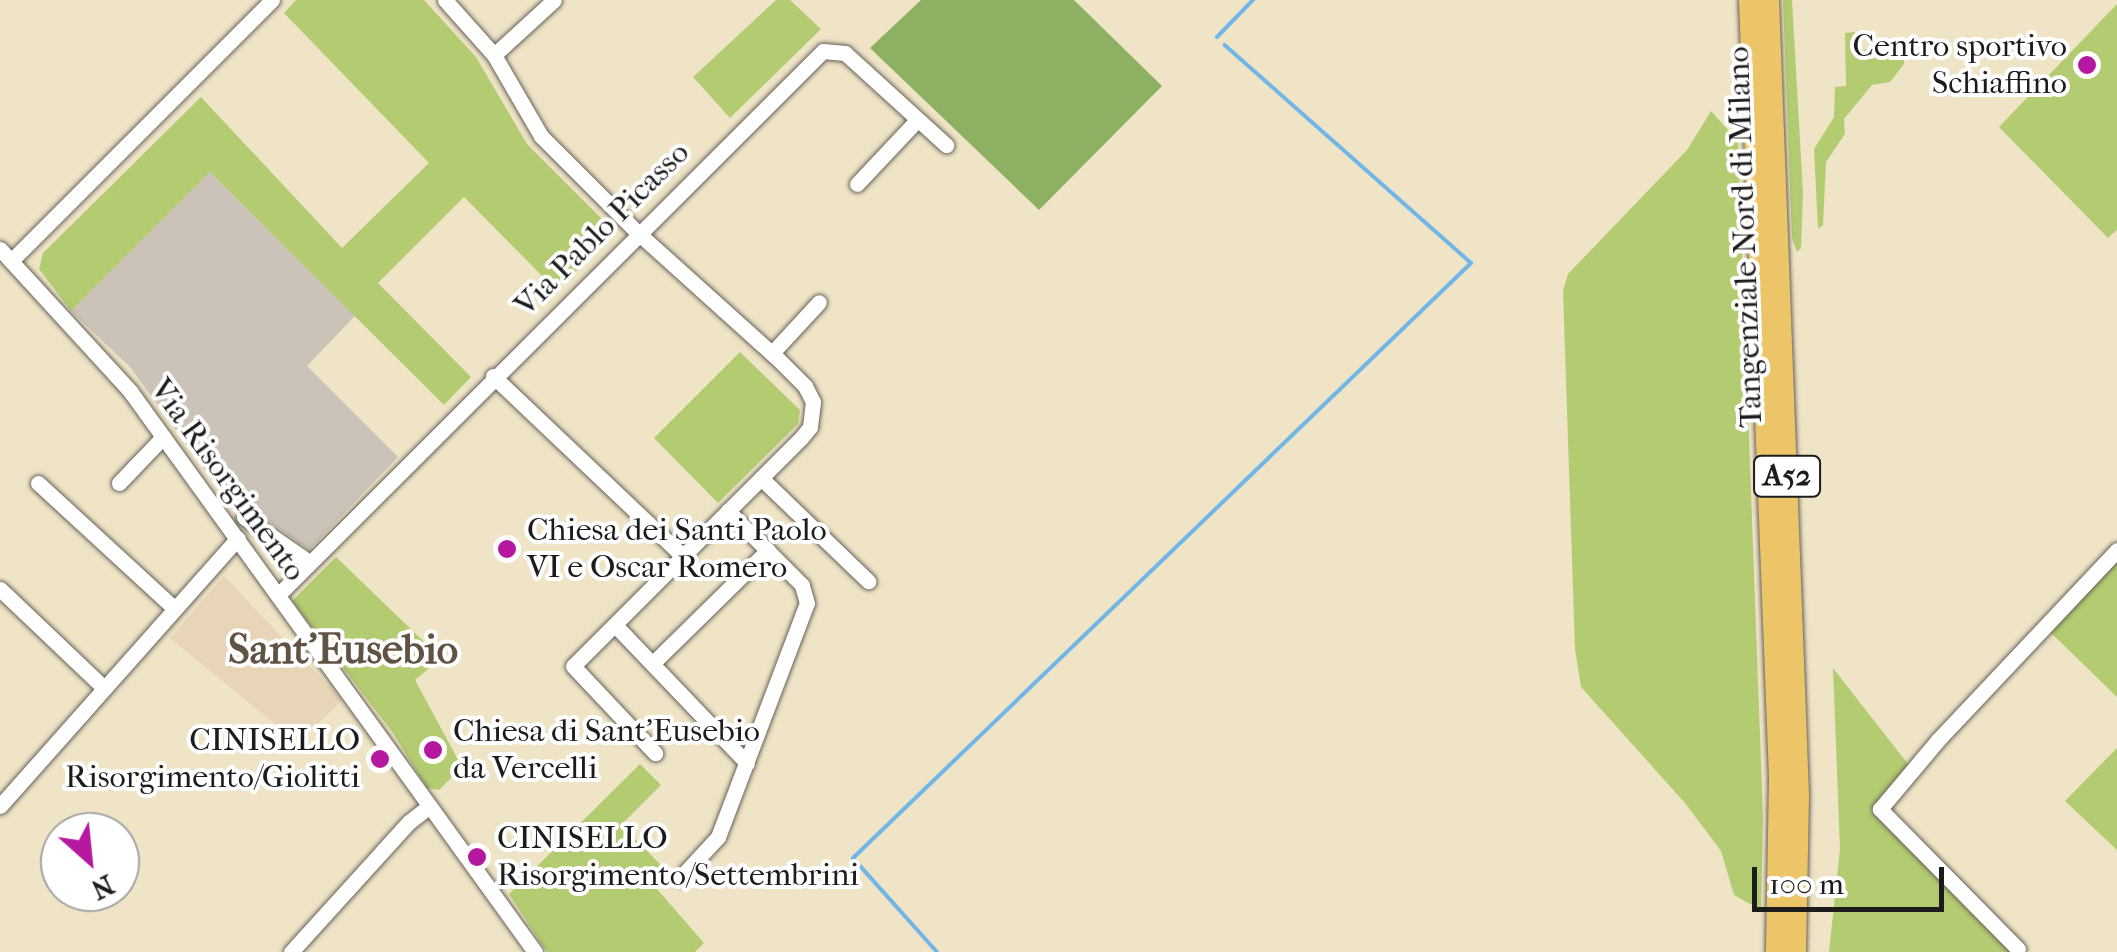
<!DOCTYPE html>
<html>
<head>
<meta charset="utf-8">
<style>
	body { margin:0 }
	#map { position:relative; width:2117px; height:952px; overflow:hidden; background:#f0e4c7; font-family:"IM FELL French Canon",serif }
	div>[style] { position:absolute }
	.built>* { inset:0; background:#e8d4b7 }
	.industrial>* { inset:0; background:#cbc3b8 }
	.green>* { inset:0; background:#b3cc71 }
	.forest>* { inset:0; background:#8eb063 }
	.stream>* { height:4px; margin:-2px; padding:0 2px; transform-origin:2px; border-radius:2px; background:#72b5e7 }
	.roads { filter:drop-shadow(0 0 2px #666258) drop-shadow(0 0 2px #666258) }
	.minor>* { height:15px; margin:-7.5px; padding:0 7.5px; transform-origin:7.5px; border-radius:7.5px; background:#fff }
	.highway>* { height:22px; margin:-11px; padding:0 11px; transform-origin:11px; border-radius:11px; background:#edc569 }
	.dots>* { width:28px; height:28px; translate:-50% -50%; box-sizing:border-box; border:5px solid #fff; border-radius:50% }
	span { translate:-50% -50%; white-space:nowrap; text-align:center; line-height:1.15; -webkit-text-stroke:8px #fff; paint-order:stroke }
	.shield-label span { padding:2px 8px; background:#fff; border:2px solid; border-radius:8px; -webkit-text-stroke-width:0 }
	.shield-label { font-size:30px; color:#1c1c1c; font-weight:700 }
	.poi-label { font-size:32px; color:#1c1c1c }
	.right { translate:-100% -50%; text-align:right }
	.left { translate:0 -50%; text-align:left }
	.street-label { font-size:32px; color:#1c1c1c }
	.district-label { font-size:42px; color:#605343; font-weight:700 }
	.north { position:absolute; left:40px; top:812px; width:100px; height:100px; box-sizing:border-box; background:#fff; border:2px solid #a4a4a4; border-radius:50%; rotate:153deg; font-size:28px; font-weight:700; line-height:40px; text-align:center; color:#1c1c1c }
	.north::after { content:''; display:block; margin:auto; width:35px; height:45px; background:#b5179e; clip-path:polygon(50% 0,100% 100%,50% 72%,0 100%) }
	.scale { position:absolute; left:1752px; top:867px; width:192px; height:45px; box-sizing:border-box; border:5px solid #1c1c1c; border-top:0; padding-left:12px; font-size:30px; line-height:35px; white-space:nowrap; color:#1c1c1c; -webkit-text-stroke:8px #fff; paint-order:stroke }
</style>
</head>
<body>
<div id="map">
	<div class="built">
		<div style="clip-path:polygon(224px 576px,342px 700px,298px 743px,170px 638px)"></div>
	</div>
	<div class="industrial">
		<div style="clip-path:polygon(210px 172px,355px 316px,307px 366px,398px 457px,309px 550px,213px 481px,130px 367px,71px 311px)"></div>
	</div>
	<div class="green">
		<div style="clip-path:polygon(296px 0,424px 0,476px 57px,527px 144px,604px 221px,602px 247px,556px 290px,464px 197px,378px 283px,471px 377px,444px 405px,210px 172px,71px 311px,39px 269px,43px 253px,201px 97px,342px 248px,429px 163px,284px 13px)"></div>
		<div style="clip-path:polygon(776px 0,790px 0,821px 29px,730px 118px,693px 77px)"></div>
		<div style="clip-path:polygon(1783px 0,1792px 0,1803px 193px,1801px 248px,1797px 252px,1792px 238px)"></div>
		<div style="clip-path:polygon(2117px 4px,2117px 230px,2108px 238px,1999px 127px)"></div>
		<div style="clip-path:polygon(1855px 32px,1856px 50px,1898px 48px,1899px 38px,1904px 38px,1904px 64px,1890px 82px,1872px 85px,1844px 119px,1845px 134px,1826px 162px,1823px 225px,1818px 229px,1814px 149px,1834px 117px,1835px 87px,1846px 86px,1845px 33px)"></div>
		<div style="clip-path:polygon(1711px 111px,1738px 141px,1763px 817px,1761px 910px,1734px 895px,1721px 851px,1685px 803px,1581px 687px,1575px 649px,1563px 291px,1568px 274px,1687px 150px)"></div>
		<div style="clip-path:polygon(740px 352px,800px 410px,798px 424px,718px 503px,654px 438px)"></div>
		<div style="clip-path:polygon(336px 557px,441px 658px,415px 680px,462px 767px,439px 790px,427px 788px,393px 733px,292px 601px)"></div>
		<div style="clip-path:polygon(2117px 558px,2117px 697px,2047px 629px)"></div>
		<div style="clip-path:polygon(1833px 668px,1911px 768px,1871px 811px,2012px 952px,1829px 952px,1840px 849px)"></div>
		<div style="clip-path:polygon(2117px 748px,2117px 850px,2065px 801px)"></div>
		<div style="clip-path:polygon(640px 764px,661px 785px,621px 825px,664px 868px,650px 881px,704px 943px,695px 952px,547px 952px,509px 894px)"></div>
	</div>
	<div class="forest">
		<div style="clip-path:polygon(921px 0,1074px 0,1162px 86px,1039px 210px,870px 48px)"></div>
	</div>
	<div class="stream">
		<div style="left:1217px;top:37px;width:52px;rotate:-45.8deg"></div>
		<div style="left:937px;top:952px;width:126px;rotate:-131.8deg"></div>
		<div style="left:853px;top:858px;width:858px;rotate:-43.91deg"></div>
		<div style="left:1471px;top:263px;width:329px;rotate:-138.5deg"></div>
	</div>
	<div class="roads">
		<div class="minor">
			<div style="left:445px;top:0;width:74px;rotate:48.3deg"></div>
			<div style="left:494px;top:55px;width:94px;rotate:59.9deg"></div>
			<div style="left:541px;top:136px;width:136px;rotate:45deg"></div>
			<div style="left:637px;top:232px;width:191px;rotate:42deg"></div>
			<div style="left:779px;top:360px;width:37px;rotate:45deg"></div>
			<div style="left:805px;top:386px;width:18px;rotate:63deg"></div>
			<div style="left:813px;top:402px;width:25px;rotate:97deg"></div>
			<div style="left:810px;top:427px;width:14px;rotate:129deg"></div>
			<div style="left:801px;top:438px;width:322px;rotate:135deg"></div>
			<div style="left:573px;top:666px;width:120px;rotate:46.7deg"></div>
			<div style="left:494px;top:55px;width:81px;rotate:-42.5deg"></div>
			<div style="left:857px;top:184px;width:88px;rotate:-46.8deg"></div>
			<div style="left:0;top:249px;width:193px;rotate:47.5deg"></div>
			<div style="left:130px;top:391px;width:692px;rotate:54.17deg"></div>
			<div style="left:11px;top:261px;width:369px;rotate:-45deg"></div>
			<div style="left:772px;top:353px;width:69px;rotate:-47.3deg"></div>
			<div style="left:493px;top:376px;width:262px;rotate:43.5deg"></div>
			<div style="left:761px;top:478px;width:149px;rotate:43.9deg"></div>
			<div style="left:38px;top:483px;width:185px;rotate:42.6deg"></div>
			<div style="left:119px;top:483px;width:64px;rotate:-46.3deg"></div>
			<div style="left:244px;top:517px;width:79px;rotate:34.7deg"></div>
			<div style="left:0;top:589px;width:144px;rotate:43.6deg"></div>
			<div style="left:278px;top:595px;width:770px;rotate:-44.95deg"></div>
			<div style="left:823px;top:51px;width:22px;rotate:5deg"></div>
			<div style="left:845px;top:53px;width:137px;rotate:42.3deg"></div>
			<div style="left:615px;top:625px;width:191px;rotate:46.3deg"></div>
			<div style="left:653px;top:663px;width:161px;rotate:-44.5deg"></div>
			<div style="left:0;top:806px;width:358px;rotate:-48.4deg"></div>
			<div style="left:680px;top:878px;width:56px;rotate:-47.2deg"></div>
			<div style="left:718px;top:837px;width:250px;rotate:-69.2deg"></div>
			<div style="left:807px;top:603px;width:19px;rotate:-106deg"></div>
			<div style="left:802px;top:585px;width:105px;rotate:-135deg"></div>
			<div style="left:2018px;top:949px;width:197px;rotate:-134.6deg"></div>
			<div style="left:1880px;top:809px;width:90px;rotate:-50deg"></div>
			<div style="left:1938px;top:740px;width:261px;rotate:-46.7deg"></div>
			<div style="left:291px;top:952px;width:176px;rotate:-47.8deg"></div>
			<div style="left:409px;top:822px;width:24px;rotate:-38deg"></div>
		</div>
		<div class="highway">
			<div style="left:1750px;top:0;width:779px;rotate:87.79deg"></div>
			<div style="left:1780px;top:778px;width:174px;rotate:91deg"></div>
			<div style="left:1768px;top:0;width:796px;rotate:87.84deg"></div>
			<div style="left:1798px;top:795px;width:157px;rotate:91.1deg"></div>
		</div>
	</div>
	<div class="dots">
		<div style="left:2087px;top:65px;background:#b5179e"></div>
		<div style="left:507px;top:549px;background:#b5179e"></div>
		<div style="left:433px;top:750px;background:#b5179e"></div>
		<div style="left:380px;top:759px;background:#b5179e"></div>
		<div style="left:477px;top:857px;background:#b5179e"></div>
	</div>
	<div class="shield-label">
		<span style="left:1787px;top:476px">A52</span>
	</div>
	<div class="poi-label">
		<span class="right" style="left:2067px;top:65px">Centro sportivo<br>Schiaffino</span>
		<span class="left" style="left:527px;top:549px">Chiesa dei Santi Paolo<br>VI e Oscar Romero</span>
		<span class="left" style="left:453px;top:750px">Chiesa di Sant'Eusebio<br>da Vercelli</span>
		<span class="right" style="left:360px;top:759px">CINISELLO<br>Risorgimento/Giolitti</span>
		<span class="left" style="left:497px;top:857px">CINISELLO<br>Risorgimento/Settembrini</span>
	</div>
	<div class="street-label">
		<span style="left:602px;top:229px;rotate:-45deg">Via Pablo Picasso</span>
		<span style="left:1745px;top:237px;rotate:-92deg">Tangenziale Nord di Milano</span>
		<span style="left:228px;top:480px;rotate:54deg">Via Risorgimento</span>
	</div>
	<div class="district-label">
		<span style="left:343px;top:650px">Sant'Eusebio</span>
	</div>
	<div class="north">N</div>
	<div class="scale">100 m</div>
</div>
</body>
</html>
